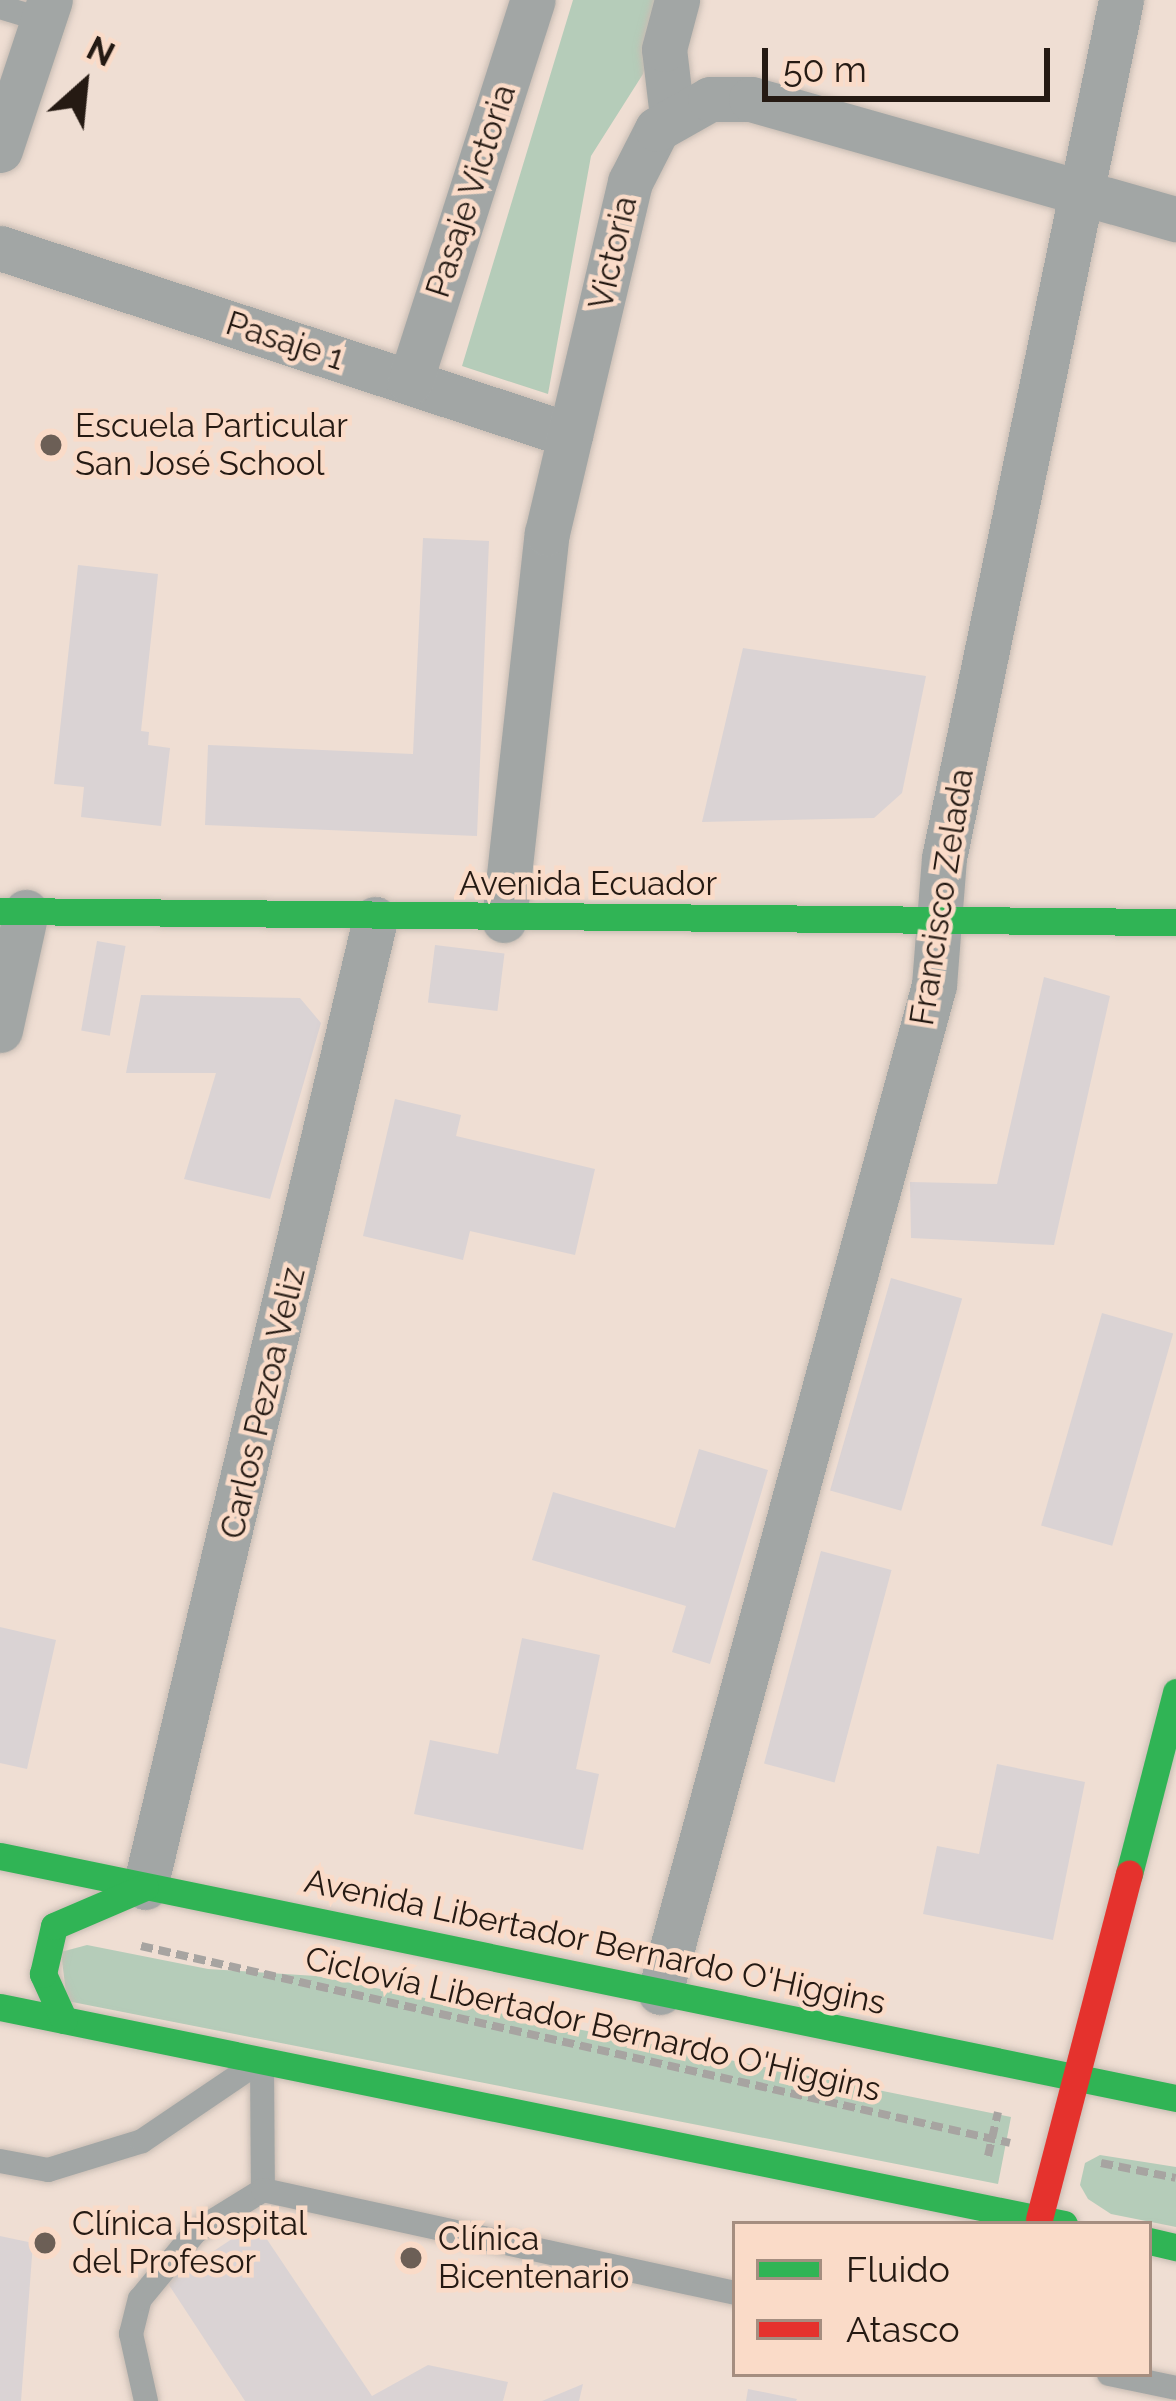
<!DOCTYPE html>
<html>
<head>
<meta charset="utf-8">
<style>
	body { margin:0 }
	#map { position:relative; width:1176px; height:2401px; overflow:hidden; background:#efded3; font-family:Raleway,sans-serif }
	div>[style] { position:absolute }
	.green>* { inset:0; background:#b5ccb9 }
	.building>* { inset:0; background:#dad3d4; transform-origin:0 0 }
	.path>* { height:8px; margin-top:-4px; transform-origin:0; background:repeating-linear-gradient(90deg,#a7a4a1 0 12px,transparent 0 18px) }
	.roads { filter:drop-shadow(0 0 3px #c8bcb3) drop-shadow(0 0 3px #c8bcb3) }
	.lane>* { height:24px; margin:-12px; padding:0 12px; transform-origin:12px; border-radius:12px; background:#a2a6a5 }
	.street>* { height:45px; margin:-22.5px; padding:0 22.5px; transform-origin:22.5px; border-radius:22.5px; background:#a2a6a5 }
	.fast>* { height:27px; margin:-13.5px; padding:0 13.5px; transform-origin:13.5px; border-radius:13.5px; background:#30b455 }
	.jam>* { height:27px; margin:-13.5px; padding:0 13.5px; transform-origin:13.5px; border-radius:13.5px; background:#e5322d }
	.dots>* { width:33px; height:33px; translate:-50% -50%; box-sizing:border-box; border:6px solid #fadbc8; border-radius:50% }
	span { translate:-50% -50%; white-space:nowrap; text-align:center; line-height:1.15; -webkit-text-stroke:9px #fadbc8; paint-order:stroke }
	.street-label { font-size:33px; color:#251a13 }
	.poi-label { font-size:33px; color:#251a13 }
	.left { translate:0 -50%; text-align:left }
	.legend { position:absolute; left:732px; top:2221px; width:420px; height:156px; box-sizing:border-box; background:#fadbc8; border:3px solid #a58e80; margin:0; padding:15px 21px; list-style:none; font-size:36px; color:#251a13 }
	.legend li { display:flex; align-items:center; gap:24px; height:60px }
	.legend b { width:60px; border:3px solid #a58e80 }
	.north { position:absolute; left:24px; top:24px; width:120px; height:120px; -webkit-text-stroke:9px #fadbc8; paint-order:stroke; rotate:27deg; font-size:33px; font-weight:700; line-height:48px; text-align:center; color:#251a13 }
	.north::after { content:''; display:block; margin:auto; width:42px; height:54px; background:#251a13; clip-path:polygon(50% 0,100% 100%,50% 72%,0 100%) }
	.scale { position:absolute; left:762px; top:48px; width:288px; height:54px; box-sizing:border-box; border:6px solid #251a13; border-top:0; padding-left:15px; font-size:36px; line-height:42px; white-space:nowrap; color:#251a13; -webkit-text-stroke:9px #fadbc8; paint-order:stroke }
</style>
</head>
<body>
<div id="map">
	<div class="green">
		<div style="clip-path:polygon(573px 0,663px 0,643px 74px,591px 156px,548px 394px,462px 366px)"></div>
		<div style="clip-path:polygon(87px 1945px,208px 1969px,316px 1976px,1011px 2117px,998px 2184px,67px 2001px,61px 1952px)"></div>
		<div style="clip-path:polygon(1100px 2155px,1176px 2167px,1176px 2227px,1111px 2214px,1088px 2199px,1080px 2185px,1085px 2163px)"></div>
	</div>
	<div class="building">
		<div style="clip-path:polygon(423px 538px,489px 541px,477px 836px,205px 825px,208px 745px,413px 754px)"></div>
		<div style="clip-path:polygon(78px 565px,158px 574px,141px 731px,149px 732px,148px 745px,170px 748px,161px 826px,81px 817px,84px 787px,54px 784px)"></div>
		<div style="clip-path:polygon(743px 648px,926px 676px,902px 793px,874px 818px,702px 822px)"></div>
		<div style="left:97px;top:941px;width:29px;height:91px;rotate:10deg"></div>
		<div style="left:435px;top:945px;width:70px;height:58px;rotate:7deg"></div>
		<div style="clip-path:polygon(1044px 977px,1110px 996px,1054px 1245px,911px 1238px,910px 1182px,997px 1184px)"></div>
		<div style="clip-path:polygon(141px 995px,300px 998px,321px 1023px,270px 1199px,184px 1179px,216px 1073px,126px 1073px)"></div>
		<div style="clip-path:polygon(395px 1099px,461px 1115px,456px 1136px,595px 1169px,575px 1255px,470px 1231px,463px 1260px,363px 1236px)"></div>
		<div style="left:891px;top:1278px;width:74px;height:221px;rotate:16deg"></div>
		<div style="left:1102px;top:1313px;width:74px;height:221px;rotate:16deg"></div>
		<div style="clip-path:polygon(699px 1449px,768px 1470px,710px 1664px,672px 1652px,686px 1606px,532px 1560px,553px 1492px,675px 1528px)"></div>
		<div style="left:821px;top:1551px;width:73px;height:220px;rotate:15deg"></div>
		<div style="clip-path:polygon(0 1627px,56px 1640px,27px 1769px,0 1763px)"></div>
		<div style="clip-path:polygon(522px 1638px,600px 1655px,576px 1769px,599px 1774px,583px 1850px,414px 1814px,430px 1740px,498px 1754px)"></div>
		<div style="clip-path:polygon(997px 1764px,1085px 1782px,1053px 1940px,923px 1914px,937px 1846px,979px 1854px)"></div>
		<div style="clip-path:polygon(256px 2223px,372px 2396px,428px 2365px,508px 2382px,503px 2401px,245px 2401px,167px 2282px)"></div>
		<div style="clip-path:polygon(0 2236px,33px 2243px,21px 2401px,0 2401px)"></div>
		<div style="clip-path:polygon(583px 2384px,579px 2401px,542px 2401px)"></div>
		<div style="clip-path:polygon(748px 2389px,797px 2399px,796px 2401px,746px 2401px)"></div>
	</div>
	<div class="path">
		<div style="left:141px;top:1946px;width:891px;rotate:12.77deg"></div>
		<div style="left:988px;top:2156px;width:45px;rotate:-77.2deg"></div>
		<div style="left:1101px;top:2163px;width:76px;rotate:11.3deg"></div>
	</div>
	<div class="roads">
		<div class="lane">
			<div style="left:0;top:7px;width:45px;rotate:16.8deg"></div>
			<div style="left:262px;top:2061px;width:129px;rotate:89.6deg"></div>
			<div style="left:0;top:2161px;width:49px;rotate:10.6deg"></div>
			<div style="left:48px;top:2170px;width:98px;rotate:-17.1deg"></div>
			<div style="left:142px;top:2141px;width:130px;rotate:-34.1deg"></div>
			<div style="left:1109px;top:2374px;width:68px;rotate:11.8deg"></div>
			<div style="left:146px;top:2401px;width:69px;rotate:-102.6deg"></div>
			<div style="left:131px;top:2334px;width:36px;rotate:-76deg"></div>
			<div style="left:140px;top:2299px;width:87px;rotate:-50.6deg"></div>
			<div style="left:195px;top:2232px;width:80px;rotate:-31.7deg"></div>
			<div style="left:263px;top:2190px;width:483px;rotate:12.3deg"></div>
		</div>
		<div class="street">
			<div style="left:672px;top:116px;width:67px;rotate:-96.8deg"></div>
			<div style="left:664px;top:49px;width:51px;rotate:-75.1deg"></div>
			<div style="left:0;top:150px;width:158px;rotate:-71.6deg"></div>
			<div style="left:0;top:248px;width:600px;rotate:18.16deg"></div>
			<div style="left:410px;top:382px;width:401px;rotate:-72.2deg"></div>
			<div style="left:504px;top:920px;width:389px;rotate:-83.7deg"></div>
			<div style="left:547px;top:533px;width:361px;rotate:-76.7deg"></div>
			<div style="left:630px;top:182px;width:59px;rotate:-63deg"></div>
			<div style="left:657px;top:129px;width:61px;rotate:-29.5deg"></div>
			<div style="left:710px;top:99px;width:41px"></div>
			<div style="left:751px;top:99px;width:442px;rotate:15.8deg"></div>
			<div style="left:0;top:1030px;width:121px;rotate:-77.6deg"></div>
			<div style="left:145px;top:1887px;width:995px;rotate:-76.63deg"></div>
			<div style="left:660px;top:1992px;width:1044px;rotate:-74.78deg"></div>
			<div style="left:934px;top:985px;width:127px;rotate:-85.5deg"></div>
			<div style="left:944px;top:858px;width:876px;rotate:-78.34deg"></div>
		</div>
		<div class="fast">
			<div style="left:0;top:911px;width:1176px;rotate:0.54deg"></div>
			<div style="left:0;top:1856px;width:1201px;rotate:11.63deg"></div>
			<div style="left:1129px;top:1874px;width:188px;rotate:-75.5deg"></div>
			<div style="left:0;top:2007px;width:1086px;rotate:11.53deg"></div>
			<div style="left:64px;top:2020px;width:51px;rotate:-114.5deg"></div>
			<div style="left:43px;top:1974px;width:49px;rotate:-77.1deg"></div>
			<div style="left:54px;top:1926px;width:99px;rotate:-23.2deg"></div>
			<div style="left:1149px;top:2241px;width:28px;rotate:13deg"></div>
		</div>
		<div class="jam">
			<div style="left:1039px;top:2219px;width:357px;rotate:-75.4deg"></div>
		</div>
	</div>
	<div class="dots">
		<div style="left:51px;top:445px;background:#6c5f56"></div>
		<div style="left:45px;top:2243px;background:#6c5f56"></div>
		<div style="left:411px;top:2258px;background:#6c5f56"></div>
	</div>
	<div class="street-label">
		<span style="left:471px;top:191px;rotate:-72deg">Pasaje Victoria</span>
		<span style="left:613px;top:253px;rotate:-77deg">Victoria</span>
		<span style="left:285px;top:341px;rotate:18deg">Pasaje 1</span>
		<span style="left:588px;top:884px">Avenida Ecuador</span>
		<span style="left:942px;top:897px;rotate:-81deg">Francisco Zelada</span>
		<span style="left:263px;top:1403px;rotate:-77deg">Carlos Pezoa Veliz</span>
		<span style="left:595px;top:1942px;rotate:12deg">Avenida Libertador Bernardo O'Higgins</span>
		<span style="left:593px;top:2024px;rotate:13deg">Ciclovía Libertador Bernardo O'Higgins</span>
	</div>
	<div class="poi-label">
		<span class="left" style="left:75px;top:445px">Escuela Particular<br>San José School</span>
		<span class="left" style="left:72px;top:2243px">Clínica Hospital<br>del Profesor</span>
		<span class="left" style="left:438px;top:2258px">Clínica<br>Bicentenario</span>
	</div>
	<ul class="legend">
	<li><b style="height:15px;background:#30b455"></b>Fluido</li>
	<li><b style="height:15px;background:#e5322d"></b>Atasco</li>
	</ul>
	<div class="north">N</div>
	<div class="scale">50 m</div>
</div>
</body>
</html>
